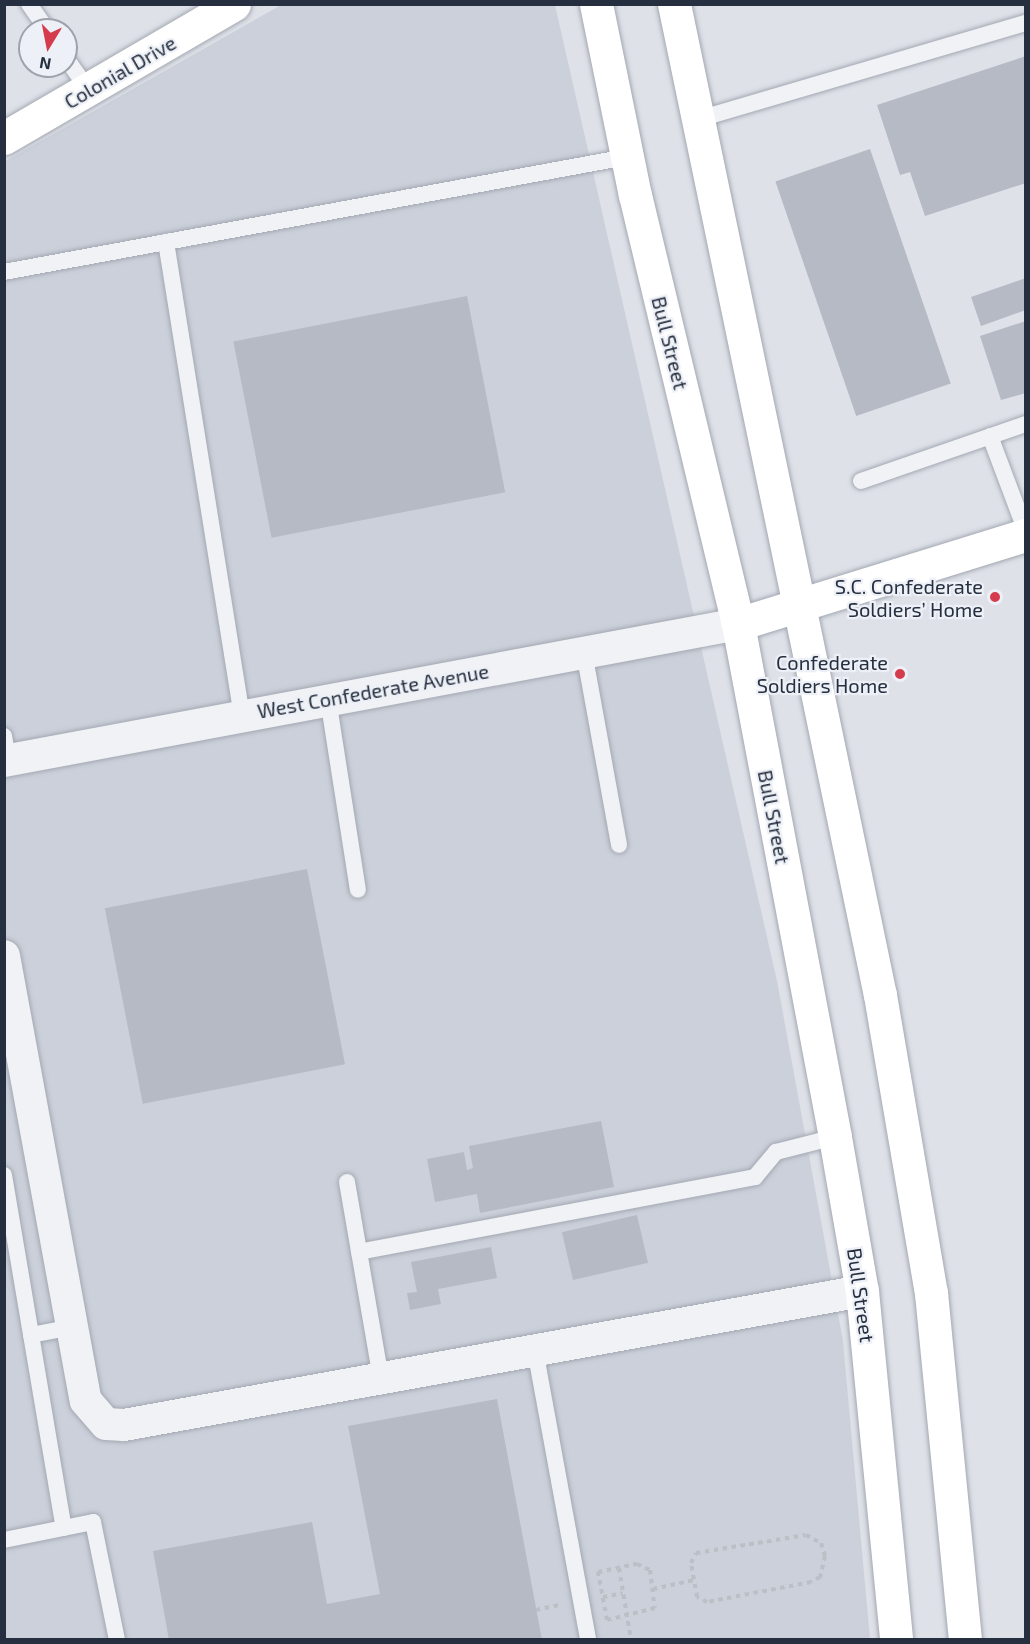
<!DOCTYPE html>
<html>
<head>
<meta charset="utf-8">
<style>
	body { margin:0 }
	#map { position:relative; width:1030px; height:1644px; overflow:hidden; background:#dee1e8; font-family:"Exo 2",sans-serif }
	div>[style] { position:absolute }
	.built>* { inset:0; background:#cbd0da }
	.building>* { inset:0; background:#b5bac5; transform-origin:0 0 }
	.path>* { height:4px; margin-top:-2px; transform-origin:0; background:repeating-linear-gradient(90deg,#bbbfc6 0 4.5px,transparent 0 9px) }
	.roads { filter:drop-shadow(0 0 2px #a3a8b2) drop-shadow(0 0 2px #a3a8b2) }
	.lane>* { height:16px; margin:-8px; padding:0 8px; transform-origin:8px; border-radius:8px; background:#f0f2f6 }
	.street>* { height:32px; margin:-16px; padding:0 16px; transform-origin:16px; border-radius:16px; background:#f0f2f6 }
	.secondary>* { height:33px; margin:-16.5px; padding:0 16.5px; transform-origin:16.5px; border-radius:16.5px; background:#fff }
	.highway>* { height:33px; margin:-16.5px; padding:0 16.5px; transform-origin:16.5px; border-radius:16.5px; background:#fff }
	.dots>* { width:16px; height:16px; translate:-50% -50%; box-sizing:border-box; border:3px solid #edf0f6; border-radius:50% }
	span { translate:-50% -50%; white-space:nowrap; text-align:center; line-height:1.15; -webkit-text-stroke:4.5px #edf0f6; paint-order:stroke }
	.street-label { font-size:20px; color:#262f3f }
	.poi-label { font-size:20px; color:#262f3f }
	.right { translate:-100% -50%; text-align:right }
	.frame { position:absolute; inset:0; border:6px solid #262f3f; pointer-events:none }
	.north { position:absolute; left:18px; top:18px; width:60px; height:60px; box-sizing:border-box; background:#edf0f6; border:2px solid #9da3ad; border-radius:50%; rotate:190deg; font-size:16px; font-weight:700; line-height:24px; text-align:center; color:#262f3f }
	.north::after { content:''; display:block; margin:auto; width:21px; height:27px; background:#d43c4e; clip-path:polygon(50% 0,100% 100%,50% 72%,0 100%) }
</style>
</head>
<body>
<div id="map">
	<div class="built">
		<div style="clip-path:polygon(281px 5px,555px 5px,777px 981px,843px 1341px,870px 1639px,5px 1639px,4px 162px)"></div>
	</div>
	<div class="building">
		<div style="clip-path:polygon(1026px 56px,1026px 183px,925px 216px,910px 172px,900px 175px,877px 105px)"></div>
		<div style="left:870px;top:149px;width:248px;height:100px;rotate:71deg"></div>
		<div style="clip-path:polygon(1026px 278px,1026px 310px,981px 326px,971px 297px)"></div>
		<div style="left:467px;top:296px;width:200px;height:238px;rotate:79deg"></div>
		<div style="clip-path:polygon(1026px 321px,1026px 393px,1001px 400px,980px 336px)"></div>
		<div style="left:307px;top:869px;width:199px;height:206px;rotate:79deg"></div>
		<div style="clip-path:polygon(601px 1121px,614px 1187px,480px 1213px,477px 1194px,435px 1202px,427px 1159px,464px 1152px,467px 1170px,473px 1168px,469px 1146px)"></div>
		<div style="left:637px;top:1215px;width:49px;height:77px;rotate:77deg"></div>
		<div style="clip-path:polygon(491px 1247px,497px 1278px,438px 1289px,441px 1304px,410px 1310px,407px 1293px,417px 1292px,411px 1262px)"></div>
		<div style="clip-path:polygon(497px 1399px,542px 1640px,169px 1640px,153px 1551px,312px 1522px,327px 1604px,380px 1594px,348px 1426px)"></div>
	</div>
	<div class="path">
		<div style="left:806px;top:1535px;width:17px;rotate:28deg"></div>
		<div style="left:821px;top:1543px;width:14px;rotate:73deg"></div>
		<div style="left:825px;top:1556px;width:22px;rotate:103deg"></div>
		<div style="left:820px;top:1577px;width:10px;rotate:151deg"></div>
		<div style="left:811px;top:1582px;width:106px;rotate:169.1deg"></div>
		<div style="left:707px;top:1602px;width:11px;rotate:-153deg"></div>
		<div style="left:697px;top:1597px;width:35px;rotate:-100deg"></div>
		<div style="left:691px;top:1563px;width:11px;rotate:-63deg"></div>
		<div style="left:696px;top:1553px;width:111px;rotate:-9.3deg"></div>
		<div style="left:637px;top:1564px;width:14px;rotate:25deg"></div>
		<div style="left:650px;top:1570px;width:38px;rotate:83deg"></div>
		<div style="left:655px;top:1608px;width:49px;rotate:166deg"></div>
		<div style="left:607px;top:1620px;width:49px;rotate:-100.6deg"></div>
		<div style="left:598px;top:1572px;width:40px;rotate:-12deg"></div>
		<div style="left:619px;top:1568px;width:73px;rotate:80.5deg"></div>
		<div style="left:653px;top:1589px;width:42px;rotate:-12.4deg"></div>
		<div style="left:603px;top:1597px;width:20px;rotate:-11deg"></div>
		<div style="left:536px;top:1610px;width:25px;rotate:-12deg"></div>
	</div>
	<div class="roads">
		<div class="lane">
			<div style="left:29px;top:4px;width:32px;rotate:55deg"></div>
			<div style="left:66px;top:58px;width:39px;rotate:55deg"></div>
			<div style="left:699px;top:119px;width:341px;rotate:-16.4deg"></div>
			<div style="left:166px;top:242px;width:479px;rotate:80.9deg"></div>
			<div style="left:4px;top:272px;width:633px;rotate:-10.47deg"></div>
			<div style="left:990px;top:436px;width:103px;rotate:69.4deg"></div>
			<div style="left:861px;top:481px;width:175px;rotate:-19.1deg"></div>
			<div style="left:584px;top:652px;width:196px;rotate:79.7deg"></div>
			<div style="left:328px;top:699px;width:193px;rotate:81.1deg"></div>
			<div style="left:4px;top:736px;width:22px;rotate:80deg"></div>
			<div style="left:8px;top:758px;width:4px;rotate:166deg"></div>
			<div style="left:4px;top:1175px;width:358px;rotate:80.4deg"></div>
			<div style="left:347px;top:1182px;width:199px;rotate:80.2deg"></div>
			<div style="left:359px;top:1252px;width:403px;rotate:-10.7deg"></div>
			<div style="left:755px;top:1177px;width:33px;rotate:-50deg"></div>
			<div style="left:776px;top:1152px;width:61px;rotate:-14.3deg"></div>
			<div style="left:31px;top:1335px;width:43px;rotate:-10.8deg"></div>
			<div style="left:535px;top:1350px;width:295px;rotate:79.6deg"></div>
			<div style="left:4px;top:1540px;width:91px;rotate:-11.4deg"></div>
			<div style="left:93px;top:1522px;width:120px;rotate:78.5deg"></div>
		</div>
		<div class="street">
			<div style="left:4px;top:761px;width:747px;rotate:-10.57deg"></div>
			<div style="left:4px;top:956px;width:452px;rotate:79.6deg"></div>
			<div style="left:86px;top:1401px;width:30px;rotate:49deg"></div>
			<div style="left:106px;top:1424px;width:18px;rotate:3deg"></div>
			<div style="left:124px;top:1425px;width:750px;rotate:-10.29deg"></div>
		</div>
		<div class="secondary">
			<div style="left:4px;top:138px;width:266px;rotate:-30.2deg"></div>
			<div style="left:738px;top:624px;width:301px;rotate:-17.2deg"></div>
		</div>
		<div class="highway">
			<div style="left:596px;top:4px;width:195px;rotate:78.5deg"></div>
			<div style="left:635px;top:195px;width:441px;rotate:76.5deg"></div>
			<div style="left:738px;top:624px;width:522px;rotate:79.29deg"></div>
			<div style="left:835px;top:1137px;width:156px;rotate:80.1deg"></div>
			<div style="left:862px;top:1291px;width:351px;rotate:84.4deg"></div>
			<div style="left:674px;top:4px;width:1012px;rotate:78.26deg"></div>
			<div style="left:880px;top:995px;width:302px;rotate:80.3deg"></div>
			<div style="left:931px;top:1293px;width:349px;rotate:84.4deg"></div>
		</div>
	</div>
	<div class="dots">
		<div style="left:995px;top:597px;background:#d43c4e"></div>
		<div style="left:900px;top:674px;background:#d43c4e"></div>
	</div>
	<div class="street-label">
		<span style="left:120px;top:72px;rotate:-30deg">Colonial Drive</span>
		<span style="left:670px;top:343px;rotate:76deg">Bull Street</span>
		<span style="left:373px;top:691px;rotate:-10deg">West Confederate Avenue</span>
		<span style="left:774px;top:817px;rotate:79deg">Bull Street</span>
		<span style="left:861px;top:1295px;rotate:82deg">Bull Street</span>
	</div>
	<div class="poi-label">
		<span class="right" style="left:983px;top:598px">S.C. Confederate<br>Soldiers’ Home</span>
		<span class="right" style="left:888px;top:674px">Confederate<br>Soldiers Home</span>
	</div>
	<div class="frame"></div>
	<div class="north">N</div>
</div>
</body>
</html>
